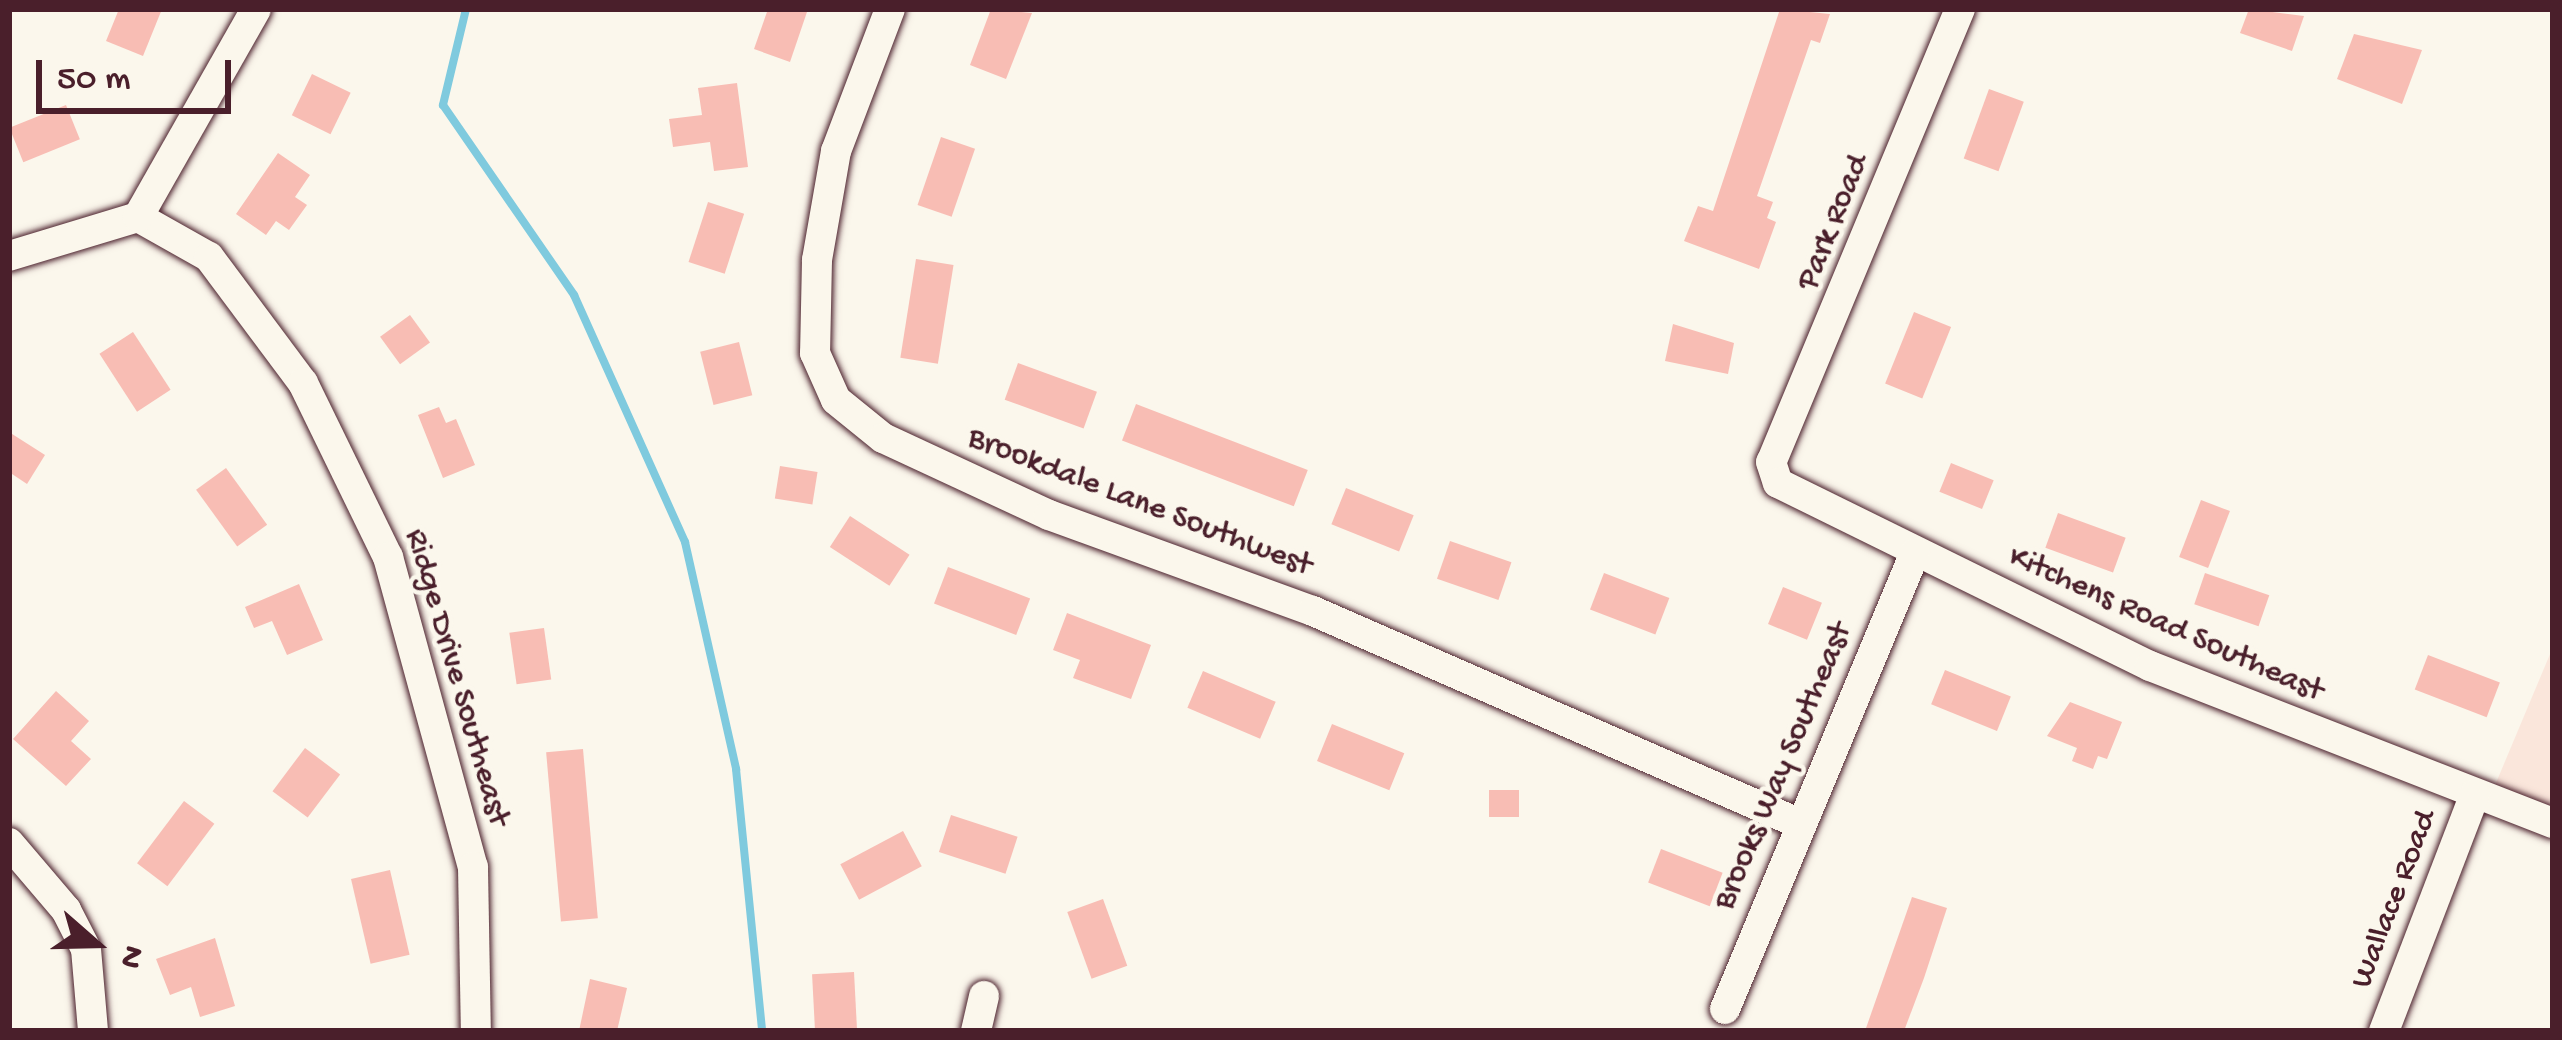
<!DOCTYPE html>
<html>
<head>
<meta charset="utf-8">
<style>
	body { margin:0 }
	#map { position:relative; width:2562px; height:1040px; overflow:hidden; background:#fbf7ec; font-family:"Gochi Hand",sans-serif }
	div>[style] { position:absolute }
	.built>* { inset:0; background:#fae6db }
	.stream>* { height:8px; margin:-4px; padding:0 4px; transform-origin:4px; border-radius:4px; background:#7fcade }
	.building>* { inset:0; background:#f8bdb4; transform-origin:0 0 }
	.roads { filter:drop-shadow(0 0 3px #4a1f2b) drop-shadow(0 0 3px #4a1f2b) }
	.minor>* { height:30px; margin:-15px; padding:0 15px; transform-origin:15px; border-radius:15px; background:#fbf7ec }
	span { translate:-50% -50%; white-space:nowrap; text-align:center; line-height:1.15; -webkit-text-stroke:9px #fbf7ec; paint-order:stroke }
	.street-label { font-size:33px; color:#4a1f2b }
	.frame { position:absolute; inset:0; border:12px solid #4a1f2b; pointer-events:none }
	.north { position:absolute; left:36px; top:884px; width:120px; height:120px; -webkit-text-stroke:9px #fbf7ec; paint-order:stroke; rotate:110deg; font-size:33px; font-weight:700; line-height:48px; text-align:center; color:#4a1f2b }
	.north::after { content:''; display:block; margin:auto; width:42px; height:54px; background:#4a1f2b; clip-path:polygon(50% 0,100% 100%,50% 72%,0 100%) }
	.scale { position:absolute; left:36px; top:60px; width:195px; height:54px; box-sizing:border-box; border:6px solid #4a1f2b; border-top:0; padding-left:15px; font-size:36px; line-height:42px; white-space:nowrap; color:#4a1f2b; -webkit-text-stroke:9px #fbf7ec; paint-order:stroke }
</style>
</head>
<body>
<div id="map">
	<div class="built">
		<div style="clip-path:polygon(2553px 647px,2553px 826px,2488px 802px)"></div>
	</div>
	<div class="stream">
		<div style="left:466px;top:9px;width:99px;rotate:103.5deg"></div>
		<div style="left:443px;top:105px;width:231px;rotate:55.4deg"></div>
		<div style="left:574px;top:295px;width:271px;rotate:65.8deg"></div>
		<div style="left:685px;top:542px;width:233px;rotate:77.3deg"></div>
		<div style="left:736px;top:769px;width:263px;rotate:84.3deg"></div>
	</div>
	<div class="building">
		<div style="clip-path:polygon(119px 9px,162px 9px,143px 56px,106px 41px)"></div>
		<div style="clip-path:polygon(768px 9px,808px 9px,790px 62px,754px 49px)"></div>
		<div style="clip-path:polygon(991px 9px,1032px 13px,1006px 79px,970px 65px)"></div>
		<div style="clip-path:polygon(1780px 9px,1830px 14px,1820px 43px,1811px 40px,1757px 196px,1773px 202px,1767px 218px,1776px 222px,1759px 269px,1684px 241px,1698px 206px,1713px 211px)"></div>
		<div style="clip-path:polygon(2249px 9px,2304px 16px,2292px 51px,2240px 33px)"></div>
		<div style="clip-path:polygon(2354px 34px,2422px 50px,2402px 104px,2337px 79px)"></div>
		<div style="left:312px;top:74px;width:43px;height:46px;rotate:26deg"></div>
		<div style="clip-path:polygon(737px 83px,748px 167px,714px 171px,710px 142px,673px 147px,669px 119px,702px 115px,698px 88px)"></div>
		<div style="left:1989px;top:89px;width:37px;height:74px;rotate:20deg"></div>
		<div style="left:66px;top:105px;width:37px;height:61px;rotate:68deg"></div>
		<div style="left:941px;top:137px;width:36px;height:72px;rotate:19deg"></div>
		<div style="clip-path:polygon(278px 153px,310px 175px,295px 197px,307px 205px,289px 230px,276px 221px,266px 235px,236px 214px)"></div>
		<div style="left:708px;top:202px;width:38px;height:63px;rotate:18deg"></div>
		<div style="left:916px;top:259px;width:38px;height:100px;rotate:9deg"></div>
		<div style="left:1914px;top:312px;width:40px;height:77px;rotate:22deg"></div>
		<div style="left:410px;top:315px;width:34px;height:37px;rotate:54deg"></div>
		<div style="clip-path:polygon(1673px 324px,1734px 343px,1728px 374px,1665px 361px)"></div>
		<div style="left:133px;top:332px;width:69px;height:40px;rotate:57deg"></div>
		<div style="left:739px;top:342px;width:55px;height:40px;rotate:76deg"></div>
		<div style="left:1018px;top:363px;width:84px;height:39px;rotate:20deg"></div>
		<div style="left:1136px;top:404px;width:184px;height:39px;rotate:21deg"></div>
		<div style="clip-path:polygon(439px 407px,446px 423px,456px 419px,475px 465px,443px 478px,418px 415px)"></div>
		<div style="clip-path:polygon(9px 432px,45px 455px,27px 484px,9px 472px)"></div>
		<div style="left:1951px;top:463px;width:46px;height:31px;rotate:22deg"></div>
		<div style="left:780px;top:466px;width:38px;height:33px;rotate:9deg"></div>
		<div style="left:226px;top:468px;width:70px;height:37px;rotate:54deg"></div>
		<div style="left:1346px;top:488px;width:73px;height:39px;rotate:22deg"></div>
		<div style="left:2201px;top:500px;width:31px;height:61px;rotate:21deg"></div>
		<div style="left:2058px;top:513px;width:72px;height:37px;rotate:20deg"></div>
		<div style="left:850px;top:516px;width:71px;height:37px;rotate:33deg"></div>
		<div style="left:1450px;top:541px;width:65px;height:40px;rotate:19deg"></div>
		<div style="left:948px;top:567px;width:88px;height:39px;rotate:21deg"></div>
		<div style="left:1604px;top:573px;width:70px;height:39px;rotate:21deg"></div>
		<div style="left:2205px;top:573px;width:68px;height:33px;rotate:19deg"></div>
		<div style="clip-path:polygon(299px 584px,323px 640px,287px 655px,272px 621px,254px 628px,245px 607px)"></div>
		<div style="left:1783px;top:587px;width:42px;height:40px;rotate:22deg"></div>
		<div style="clip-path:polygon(1067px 613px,1151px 645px,1131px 699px,1073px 678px,1080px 660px,1053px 650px)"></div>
		<div style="left:544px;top:628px;width:52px;height:35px;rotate:82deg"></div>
		<div style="left:2428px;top:655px;width:77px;height:37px;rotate:21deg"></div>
		<div style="left:1945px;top:670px;width:71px;height:37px;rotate:22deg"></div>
		<div style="left:1203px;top:671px;width:79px;height:40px;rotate:23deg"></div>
		<div style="clip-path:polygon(56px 691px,89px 721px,71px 741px,91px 759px,66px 786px,13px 739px)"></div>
		<div style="clip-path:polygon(2070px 702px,2122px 722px,2107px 759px,2098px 756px,2093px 769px,2072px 761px,2077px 748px,2047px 736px)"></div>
		<div style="left:1332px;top:724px;width:78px;height:40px;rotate:22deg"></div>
		<div style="left:305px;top:748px;width:44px;height:54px;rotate:37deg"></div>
		<div style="left:583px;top:749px;width:170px;height:37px;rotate:85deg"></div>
		<div style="left:1489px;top:790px;width:30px;height:27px"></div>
		<div style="left:184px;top:801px;width:38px;height:78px;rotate:37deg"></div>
		<div style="left:951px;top:815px;width:70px;height:39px;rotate:18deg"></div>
		<div style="left:903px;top:831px;width:40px;height:71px;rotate:62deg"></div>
		<div style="left:1661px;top:849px;width:66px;height:36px;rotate:21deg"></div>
		<div style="left:390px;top:870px;width:87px;height:40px;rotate:77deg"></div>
		<div style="clip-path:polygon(1912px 897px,1947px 908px,1924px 978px,1904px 1031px,1865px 1031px)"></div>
		<div style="left:1103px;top:899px;width:71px;height:38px;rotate:70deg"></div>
		<div style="clip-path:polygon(215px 938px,235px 1006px,200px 1017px,191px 987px,170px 995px,156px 959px)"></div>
		<div style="left:854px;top:972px;width:59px;height:42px;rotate:87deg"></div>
		<div style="clip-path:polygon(590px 979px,627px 988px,617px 1031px,579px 1031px)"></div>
	</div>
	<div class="roads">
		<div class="minor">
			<div style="left:890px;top:9px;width:152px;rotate:110.8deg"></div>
			<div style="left:836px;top:151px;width:111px;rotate:99.9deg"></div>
			<div style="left:817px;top:260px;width:93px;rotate:91.2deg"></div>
			<div style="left:815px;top:353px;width:51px;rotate:65.9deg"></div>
			<div style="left:836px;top:400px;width:60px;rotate:39deg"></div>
			<div style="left:883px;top:438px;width:183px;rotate:24.9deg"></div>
			<div style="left:1049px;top:515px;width:281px;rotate:20deg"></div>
			<div style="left:1313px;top:611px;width:529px;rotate:23.61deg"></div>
			<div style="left:1960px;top:9px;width:491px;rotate:112.6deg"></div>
			<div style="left:1771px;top:462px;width:22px;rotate:72deg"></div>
			<div style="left:1778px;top:483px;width:415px;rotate:26.2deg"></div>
			<div style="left:2150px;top:666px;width:433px;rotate:21.3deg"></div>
			<div style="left:138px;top:217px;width:81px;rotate:29.4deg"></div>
			<div style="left:209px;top:257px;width:157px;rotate:53.3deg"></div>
			<div style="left:303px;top:383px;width:194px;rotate:64deg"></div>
			<div style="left:388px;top:557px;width:321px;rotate:74.7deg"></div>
			<div style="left:473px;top:867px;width:164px;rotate:89deg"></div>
			<div style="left:9px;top:256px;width:135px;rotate:-16.8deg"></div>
			<div style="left:138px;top:217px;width:239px;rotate:-60.4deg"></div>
			<div style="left:9px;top:843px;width:88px;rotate:49.6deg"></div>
			<div style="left:66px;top:910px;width:44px;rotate:62.9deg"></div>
			<div style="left:86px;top:949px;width:82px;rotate:85.1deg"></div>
			<div style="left:1725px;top:1009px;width:494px;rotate:-67.4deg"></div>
			<div style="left:976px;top:1031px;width:36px;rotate:-77deg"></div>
			<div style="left:2384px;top:1031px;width:254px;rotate:-69deg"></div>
		</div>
	</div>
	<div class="street-label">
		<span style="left:1835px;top:223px;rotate:-68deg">Park Road</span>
		<span style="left:1139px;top:504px;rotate:21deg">Brookdale Lane Southwest</span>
		<span style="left:2165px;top:626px;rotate:24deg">Kitchens Road Southeast</span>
		<span style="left:455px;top:678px;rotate:74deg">Ridge Drive Southeast</span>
		<span style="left:1785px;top:767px;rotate:-67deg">Brooks Way Southeast</span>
		<span style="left:2396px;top:900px;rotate:-69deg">Wallace Road</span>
	</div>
	<div class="frame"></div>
	<div class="north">N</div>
	<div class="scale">50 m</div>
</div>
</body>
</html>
